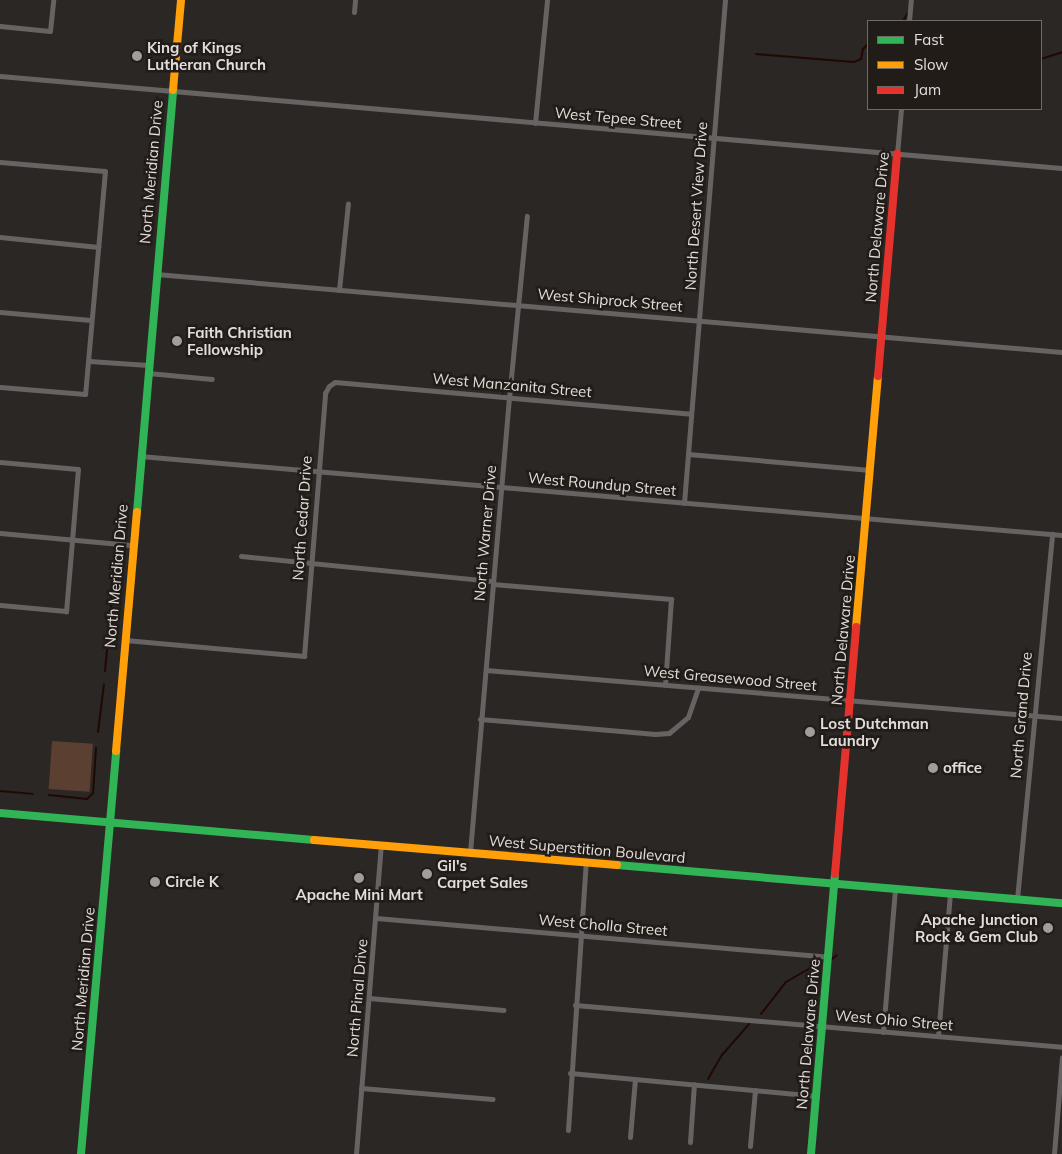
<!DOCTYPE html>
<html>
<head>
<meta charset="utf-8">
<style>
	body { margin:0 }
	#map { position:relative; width:1062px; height:1154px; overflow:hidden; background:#2a2724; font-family:Mulish,sans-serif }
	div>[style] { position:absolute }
	.green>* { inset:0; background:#5b4031; transform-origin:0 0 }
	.stream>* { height:2px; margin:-1px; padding:0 1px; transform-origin:1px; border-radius:1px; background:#210803 }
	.street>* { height:5px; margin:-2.5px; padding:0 2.5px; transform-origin:2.5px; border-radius:2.5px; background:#666362 }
	.fast>* { height:8px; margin:-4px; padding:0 4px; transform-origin:4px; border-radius:4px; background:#30b455 }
	.slow>* { height:8px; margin:-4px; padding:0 4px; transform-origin:4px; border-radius:4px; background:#ff9f0a }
	.jam>* { height:8px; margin:-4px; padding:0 4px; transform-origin:4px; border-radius:4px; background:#e5322d }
	.dots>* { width:14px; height:14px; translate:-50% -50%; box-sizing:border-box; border:2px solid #221c19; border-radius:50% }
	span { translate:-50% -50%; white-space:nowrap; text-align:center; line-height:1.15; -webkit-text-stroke:5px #221c19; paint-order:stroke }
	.poi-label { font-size:15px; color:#e2dddb; font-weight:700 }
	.left { translate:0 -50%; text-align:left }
	.right { translate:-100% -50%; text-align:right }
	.street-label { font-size:15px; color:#e2dddb }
	.legend { position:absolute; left:867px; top:20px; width:175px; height:90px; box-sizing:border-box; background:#221c19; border:1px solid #6f6967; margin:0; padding:6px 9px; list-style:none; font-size:15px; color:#e2dddb }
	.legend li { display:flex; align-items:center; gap:10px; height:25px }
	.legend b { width:25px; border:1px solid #6f6967 }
</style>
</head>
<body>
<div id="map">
	<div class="green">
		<div style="left:52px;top:741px;width:41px;height:48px;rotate:4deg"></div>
	</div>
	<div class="stream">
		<div style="left:903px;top:21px;width:9px;rotate:-58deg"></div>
		<div style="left:756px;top:54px;width:98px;rotate:4.7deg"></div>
		<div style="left:854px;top:62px;width:8px;rotate:-23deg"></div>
		<div style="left:861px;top:59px;width:10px;rotate:-79deg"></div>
		<div style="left:863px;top:49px;width:7px;rotate:-45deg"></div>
		<div style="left:1041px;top:59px;width:22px;rotate:-18deg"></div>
		<div style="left:105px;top:671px;width:117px;rotate:-84.6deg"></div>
		<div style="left:98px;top:732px;width:48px;rotate:-82.9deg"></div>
		<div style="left:0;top:791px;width:33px;rotate:5deg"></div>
		<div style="left:49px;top:795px;width:38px;rotate:6deg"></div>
		<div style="left:87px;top:799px;width:8px;rotate:-45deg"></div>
		<div style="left:93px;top:793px;width:45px;rotate:-86.2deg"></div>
		<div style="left:832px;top:959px;width:6px;rotate:-39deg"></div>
		<div style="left:761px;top:1014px;width:41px;rotate:-52deg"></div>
		<div style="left:786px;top:982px;width:28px;rotate:-30deg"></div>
		<div style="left:810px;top:968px;width:10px;rotate:-11deg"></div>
		<div style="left:708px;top:1079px;width:28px;rotate:-60deg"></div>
		<div style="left:722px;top:1055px;width:41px;rotate:-48.9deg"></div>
	</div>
	<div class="street">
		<div style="left:354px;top:12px;width:12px;rotate:-85deg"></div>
		<div style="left:909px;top:21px;width:21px;rotate:-85deg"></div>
		<div style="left:0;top:26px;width:50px;rotate:5.7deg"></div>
		<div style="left:50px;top:31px;width:31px;rotate:-84deg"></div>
		<div style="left:0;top:76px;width:1066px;rotate:4.95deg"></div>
		<div style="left:535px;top:123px;width:124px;rotate:-84.4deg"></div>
		<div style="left:897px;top:154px;width:45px;rotate:-84.9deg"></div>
		<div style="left:0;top:162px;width:105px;rotate:4.9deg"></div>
		<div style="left:105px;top:171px;width:224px;rotate:95.1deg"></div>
		<div style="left:85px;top:394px;width:85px;rotate:-175.3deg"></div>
		<div style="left:0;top:237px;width:99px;rotate:5.8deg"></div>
		<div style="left:156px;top:274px;width:909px;rotate:4.92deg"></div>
		<div style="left:339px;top:290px;width:87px;rotate:-84.1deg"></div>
		<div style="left:0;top:312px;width:91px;rotate:5deg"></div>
		<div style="left:89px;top:361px;width:59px;rotate:3.9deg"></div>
		<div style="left:148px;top:373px;width:64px;rotate:5.4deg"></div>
		<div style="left:688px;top:454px;width:183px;rotate:5deg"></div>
		<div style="left:140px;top:456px;width:925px;rotate:4.9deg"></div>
		<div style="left:0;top:462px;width:78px;rotate:5.1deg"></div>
		<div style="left:78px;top:469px;width:143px;rotate:94.8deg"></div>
		<div style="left:66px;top:611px;width:66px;rotate:-174.8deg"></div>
		<div style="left:684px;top:503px;width:505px;rotate:-85.34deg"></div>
		<div style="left:0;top:533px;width:134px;rotate:5.2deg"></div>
		<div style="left:241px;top:556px;width:253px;rotate:5.7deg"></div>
		<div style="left:493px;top:584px;width:179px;rotate:4.8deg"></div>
		<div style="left:671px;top:599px;width:86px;rotate:94deg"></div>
		<div style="left:125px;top:640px;width:180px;rotate:5.1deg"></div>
		<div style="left:304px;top:656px;width:264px;rotate:-85.4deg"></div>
		<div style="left:325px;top:393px;width:8px;rotate:-60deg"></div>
		<div style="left:329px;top:386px;width:7px;rotate:-34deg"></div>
		<div style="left:335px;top:382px;width:357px;rotate:5.1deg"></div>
		<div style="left:486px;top:670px;width:578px;rotate:4.76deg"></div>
		<div style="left:480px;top:719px;width:176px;rotate:4.9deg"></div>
		<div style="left:655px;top:734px;width:14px;rotate:-4deg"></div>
		<div style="left:669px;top:733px;width:25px;rotate:-40deg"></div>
		<div style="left:688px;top:717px;width:31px;rotate:-71deg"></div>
		<div style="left:470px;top:852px;width:456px;rotate:-85.1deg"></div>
		<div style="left:509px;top:398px;width:183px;rotate:-84.4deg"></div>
		<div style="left:1017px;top:899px;width:367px;rotate:-84.5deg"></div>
		<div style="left:376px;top:918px;width:454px;rotate:4.9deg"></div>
		<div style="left:369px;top:998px;width:135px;rotate:5.1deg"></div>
		<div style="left:575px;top:1005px;width:489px;rotate:4.9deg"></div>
		<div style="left:883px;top:1032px;width:144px;rotate:-85.2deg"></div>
		<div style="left:938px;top:1036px;width:143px;rotate:-85.2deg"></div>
		<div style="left:570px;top:1073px;width:248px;rotate:5.3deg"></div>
		<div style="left:361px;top:1088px;width:132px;rotate:4.8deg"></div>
		<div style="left:568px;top:1130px;width:269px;rotate:-86.2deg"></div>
		<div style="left:630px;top:1137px;width:58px;rotate:-85.1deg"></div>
		<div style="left:690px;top:1142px;width:58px;rotate:-86.1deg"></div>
		<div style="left:750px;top:1146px;width:56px;rotate:-84.9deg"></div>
		<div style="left:356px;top:1154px;width:311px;rotate:-85.4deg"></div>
		<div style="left:1054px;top:1154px;width:97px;rotate:-85.3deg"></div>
	</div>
	<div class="fast">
		<div style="left:137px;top:512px;width:424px;rotate:-85.1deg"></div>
		<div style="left:0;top:813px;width:315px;rotate:4.9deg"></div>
		<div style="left:617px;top:865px;width:447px;rotate:4.9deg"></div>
		<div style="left:81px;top:1154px;width:405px;rotate:-85deg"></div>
		<div style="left:811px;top:1154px;width:281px;rotate:-85.1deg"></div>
	</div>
	<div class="slow">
		<div style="left:173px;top:90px;width:90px;rotate:-84.9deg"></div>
		<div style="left:856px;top:627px;width:252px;rotate:-85deg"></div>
		<div style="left:116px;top:751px;width:240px;rotate:-85deg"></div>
		<div style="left:314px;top:840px;width:304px;rotate:4.7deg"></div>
	</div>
	<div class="jam">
		<div style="left:878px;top:376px;width:223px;rotate:-85.1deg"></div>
		<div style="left:835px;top:874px;width:248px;rotate:-85.1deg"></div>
	</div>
	<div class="dots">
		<div style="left:137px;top:56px;background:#a29d9b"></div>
		<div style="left:177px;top:341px;background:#a29d9b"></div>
		<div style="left:810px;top:732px;background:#a29d9b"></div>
		<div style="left:933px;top:768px;background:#a29d9b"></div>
		<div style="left:427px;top:874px;background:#a29d9b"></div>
		<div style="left:359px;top:878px;background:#a29d9b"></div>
		<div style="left:155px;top:882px;background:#a29d9b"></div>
		<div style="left:1048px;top:928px;background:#a29d9b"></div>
	</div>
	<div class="poi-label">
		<span class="left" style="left:147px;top:56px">King of Kings<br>Lutheran Church</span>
		<span class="left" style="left:187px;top:341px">Faith Christian<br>Fellowship</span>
		<span class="left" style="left:820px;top:732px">Lost Dutchman<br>Laundry</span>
		<span class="left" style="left:943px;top:768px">office</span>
		<span class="left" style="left:437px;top:874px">Gil's<br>Carpet Sales</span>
		<span class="left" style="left:165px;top:882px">Circle K</span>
		<span style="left:359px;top:895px">Apache Mini Mart</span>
		<span class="right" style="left:1038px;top:928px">Apache Junction<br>Rock &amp; Gem Club</span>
	</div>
	<div class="street-label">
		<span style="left:618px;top:118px;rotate:5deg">West Tepee Street</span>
		<span style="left:151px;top:172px;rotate:-85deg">North Meridian Drive</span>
		<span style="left:696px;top:206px;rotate:-86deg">North Desert View Drive</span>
		<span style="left:877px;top:227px;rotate:-85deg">North Delaware Drive</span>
		<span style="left:610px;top:300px;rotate:5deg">West Shiprock Street</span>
		<span style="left:512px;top:385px;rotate:5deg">West Manzanita Street</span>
		<span style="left:602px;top:484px;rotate:5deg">West Roundup Street</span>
		<span style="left:302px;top:518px;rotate:-86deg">North Cedar Drive</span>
		<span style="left:485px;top:533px;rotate:-85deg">North Warner Drive</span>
		<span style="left:116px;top:576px;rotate:-85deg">North Meridian Drive</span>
		<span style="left:843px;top:630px;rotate:-85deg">North Delaware Drive</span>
		<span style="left:730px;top:678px;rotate:5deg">West Greasewood Street</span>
		<span style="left:1021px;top:715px;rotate:-85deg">North Grand Drive</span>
		<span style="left:587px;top:849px;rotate:5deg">West Superstition Boulevard</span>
		<span style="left:603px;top:925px;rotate:5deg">West Cholla Street</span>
		<span style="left:83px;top:979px;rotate:-85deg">North Meridian Drive</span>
		<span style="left:357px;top:998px;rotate:-85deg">North Pinal Drive</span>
		<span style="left:894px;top:1020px;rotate:5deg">West Ohio Street</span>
		<span style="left:808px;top:1034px;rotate:-85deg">North Delaware Drive</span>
	</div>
	<ul class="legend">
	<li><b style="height:6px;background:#30b455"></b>Fast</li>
	<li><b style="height:6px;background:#ff9f0a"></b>Slow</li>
	<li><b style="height:6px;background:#e5322d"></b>Jam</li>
	</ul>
</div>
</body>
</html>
